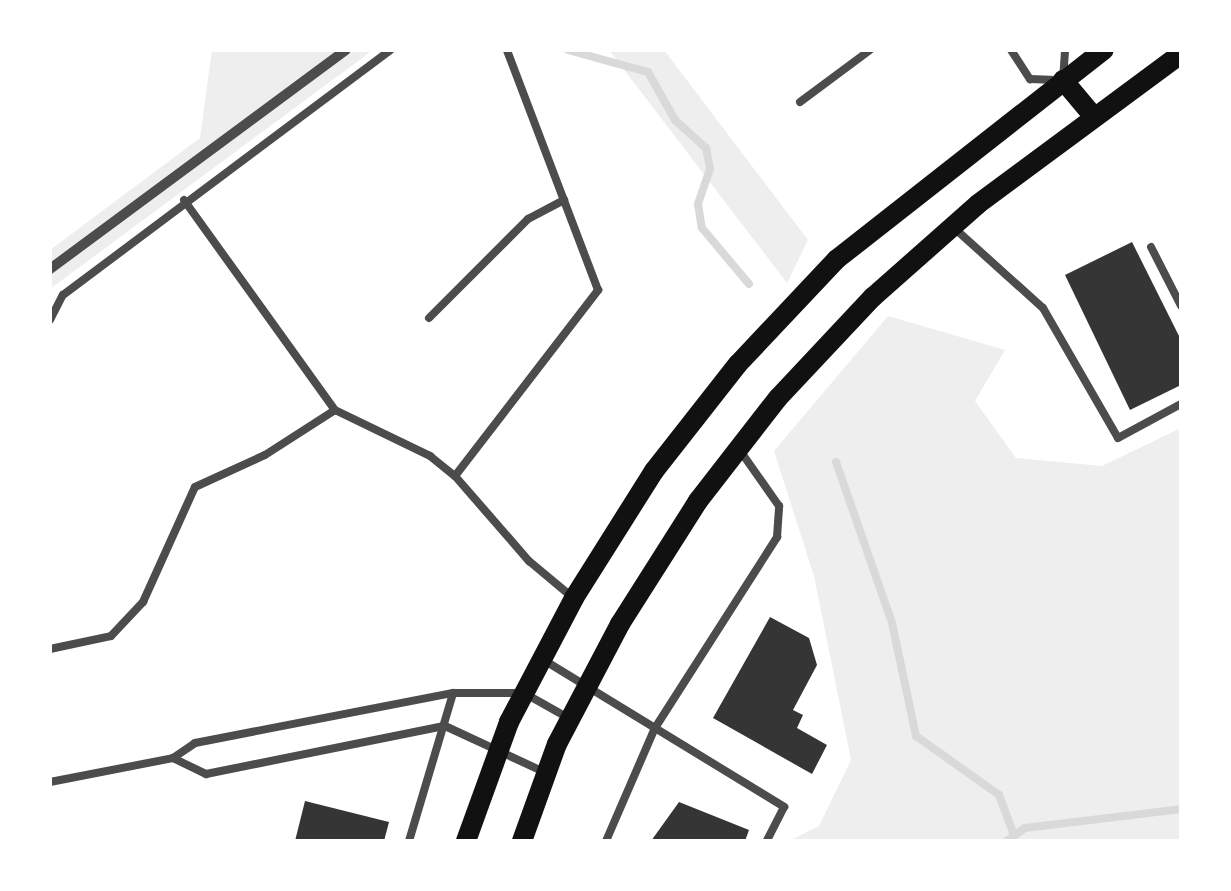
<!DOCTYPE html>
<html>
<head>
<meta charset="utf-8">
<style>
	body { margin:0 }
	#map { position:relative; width:1231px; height:891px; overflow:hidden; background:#fff; font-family:"Alegreya Sans",sans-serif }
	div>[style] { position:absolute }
	.green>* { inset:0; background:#eee }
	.stream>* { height:8px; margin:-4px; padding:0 4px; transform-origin:4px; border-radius:4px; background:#d9d9d9 }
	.building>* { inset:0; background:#353535 }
	.service>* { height:8px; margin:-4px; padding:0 4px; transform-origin:4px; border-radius:4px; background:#4c4c4c }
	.minor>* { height:10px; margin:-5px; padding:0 5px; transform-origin:5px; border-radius:5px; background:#4c4c4c }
	.secondary>* { height:20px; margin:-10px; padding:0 10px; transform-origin:10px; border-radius:10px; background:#111 }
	span { translate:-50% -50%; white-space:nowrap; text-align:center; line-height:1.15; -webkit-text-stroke:10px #fff; paint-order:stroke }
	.frame { position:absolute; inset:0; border:52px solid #fff; pointer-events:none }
</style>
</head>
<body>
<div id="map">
	<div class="green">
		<div style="clip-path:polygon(212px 50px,373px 50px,50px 289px,50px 250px,200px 138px)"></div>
		<div style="clip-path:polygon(609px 50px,664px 50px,808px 240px,787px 283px)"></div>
		<div style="clip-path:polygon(888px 316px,1005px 350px,975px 401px,1016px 458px,1102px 466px,1181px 428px,1181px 841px,789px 841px,819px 826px,851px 760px,814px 576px,774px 451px)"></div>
	</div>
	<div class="stream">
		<div style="left:568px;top:50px;width:83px;rotate:15.4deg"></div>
		<div style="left:648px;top:72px;width:55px;rotate:60.6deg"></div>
		<div style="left:675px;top:120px;width:42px;rotate:42.1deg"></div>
		<div style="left:706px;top:148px;width:21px;rotate:79deg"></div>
		<div style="left:710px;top:169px;width:37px;rotate:109deg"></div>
		<div style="left:698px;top:204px;width:24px;rotate:81deg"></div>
		<div style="left:702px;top:228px;width:73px;rotate:50deg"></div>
		<div style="left:836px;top:462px;width:170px;rotate:70.8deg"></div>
		<div style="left:892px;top:623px;width:116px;rotate:78deg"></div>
		<div style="left:916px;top:736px;width:102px;rotate:35.4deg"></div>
		<div style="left:999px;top:795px;width:43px;rotate:69.4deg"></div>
		<div style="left:1007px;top:841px;width:22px;rotate:-36deg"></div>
		<div style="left:1025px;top:828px;width:157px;rotate:-6.9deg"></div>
	</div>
	<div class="building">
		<div style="clip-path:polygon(1132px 242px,1181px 340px,1181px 385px,1130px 410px,1065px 275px)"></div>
		<div style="clip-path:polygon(770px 617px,809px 638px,817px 665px,793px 710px,803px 715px,797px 728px,827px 745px,812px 774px,713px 718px)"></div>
		<div style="clip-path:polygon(305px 801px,389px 822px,384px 841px,295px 841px)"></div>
		<div style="clip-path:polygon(679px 802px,749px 830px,745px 841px,651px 841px)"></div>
	</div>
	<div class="service">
		<div style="left:1011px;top:50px;width:35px;rotate:57deg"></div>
		<div style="left:1030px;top:79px;width:33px;rotate:2deg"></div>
		<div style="left:1063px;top:80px;width:30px;rotate:-86deg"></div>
		<div style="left:800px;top:102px;width:87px;rotate:-36.6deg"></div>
		<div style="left:184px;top:200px;width:259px;rotate:54.3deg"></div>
		<div style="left:335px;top:410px;width:106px;rotate:25.8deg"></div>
		<div style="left:430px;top:456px;width:32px;rotate:39deg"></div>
		<div style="left:455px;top:476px;width:113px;rotate:49deg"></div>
		<div style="left:529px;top:561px;width:56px;rotate:39.9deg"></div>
		<div style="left:953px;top:227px;width:121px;rotate:42deg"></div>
		<div style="left:1043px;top:308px;width:150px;rotate:60deg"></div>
		<div style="left:1118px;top:438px;width:72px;rotate:-28.4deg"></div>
		<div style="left:1151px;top:247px;width:66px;rotate:63deg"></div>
		<div style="left:429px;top:318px;width:140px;rotate:-45deg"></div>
		<div style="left:528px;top:219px;width:41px;rotate:-27.8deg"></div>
		<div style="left:50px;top:320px;width:28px;rotate:-63deg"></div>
		<div style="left:63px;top:295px;width:409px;rotate:-36.8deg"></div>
		<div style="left:455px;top:476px;width:235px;rotate:-52.4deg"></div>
		<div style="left:598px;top:290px;width:257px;rotate:-110.8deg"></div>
		<div style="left:50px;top:649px;width:62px;rotate:-12deg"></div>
		<div style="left:111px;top:636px;width:47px;rotate:-46.7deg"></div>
		<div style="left:143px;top:602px;width:126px;rotate:-65.7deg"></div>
		<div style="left:195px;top:487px;width:77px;rotate:-24.6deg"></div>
		<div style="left:265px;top:455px;width:83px;rotate:-32.7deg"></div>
		<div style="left:542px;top:659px;width:284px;rotate:31.4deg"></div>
		<div style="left:784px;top:807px;width:38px;rotate:117deg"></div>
		<div style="left:173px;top:758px;width:37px;rotate:26deg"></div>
		<div style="left:206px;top:774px;width:244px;rotate:-11.4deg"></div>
		<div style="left:445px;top:726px;width:109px;rotate:24.9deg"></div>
		<div style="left:50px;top:782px;width:125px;rotate:-11deg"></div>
		<div style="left:173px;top:758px;width:27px;rotate:-34deg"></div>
		<div style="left:195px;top:743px;width:263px;rotate:-11deg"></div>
		<div style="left:453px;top:693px;width:71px"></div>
		<div style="left:524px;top:693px;width:53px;rotate:29.5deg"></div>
		<div style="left:409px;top:841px;width:154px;rotate:-73.4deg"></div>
		<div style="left:606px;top:841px;width:123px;rotate:-66.6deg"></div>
		<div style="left:655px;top:728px;width:227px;rotate:-57.4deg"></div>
		<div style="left:777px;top:537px;width:31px;rotate:-86deg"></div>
		<div style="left:779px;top:506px;width:70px;rotate:-125.1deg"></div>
	</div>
	<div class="minor">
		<div style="left:50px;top:269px;width:368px;rotate:-36.5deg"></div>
	</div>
	<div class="secondary">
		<div style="left:1063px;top:80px;width:48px;rotate:50deg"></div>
		<div style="left:466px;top:841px;width:127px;rotate:-70.1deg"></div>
		<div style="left:509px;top:722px;width:140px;rotate:-62.3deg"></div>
		<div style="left:574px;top:598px;width:150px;rotate:-57.8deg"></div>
		<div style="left:654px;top:471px;width:136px;rotate:-51.9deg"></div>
		<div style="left:738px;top:364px;width:144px;rotate:-46.7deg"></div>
		<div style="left:837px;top:259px;width:339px;rotate:-38.1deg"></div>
		<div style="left:522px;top:841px;width:103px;rotate:-70.2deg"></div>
		<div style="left:557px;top:744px;width:136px;rotate:-62.3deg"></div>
		<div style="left:620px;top:624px;width:146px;rotate:-57.6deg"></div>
		<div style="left:698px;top:501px;width:130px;rotate:-52.2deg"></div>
		<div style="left:778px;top:398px;width:139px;rotate:-46.8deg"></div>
		<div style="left:873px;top:297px;width:140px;rotate:-41.5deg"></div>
		<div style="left:978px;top:204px;width:252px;rotate:-36.5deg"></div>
	</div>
	<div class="frame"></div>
</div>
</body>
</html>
